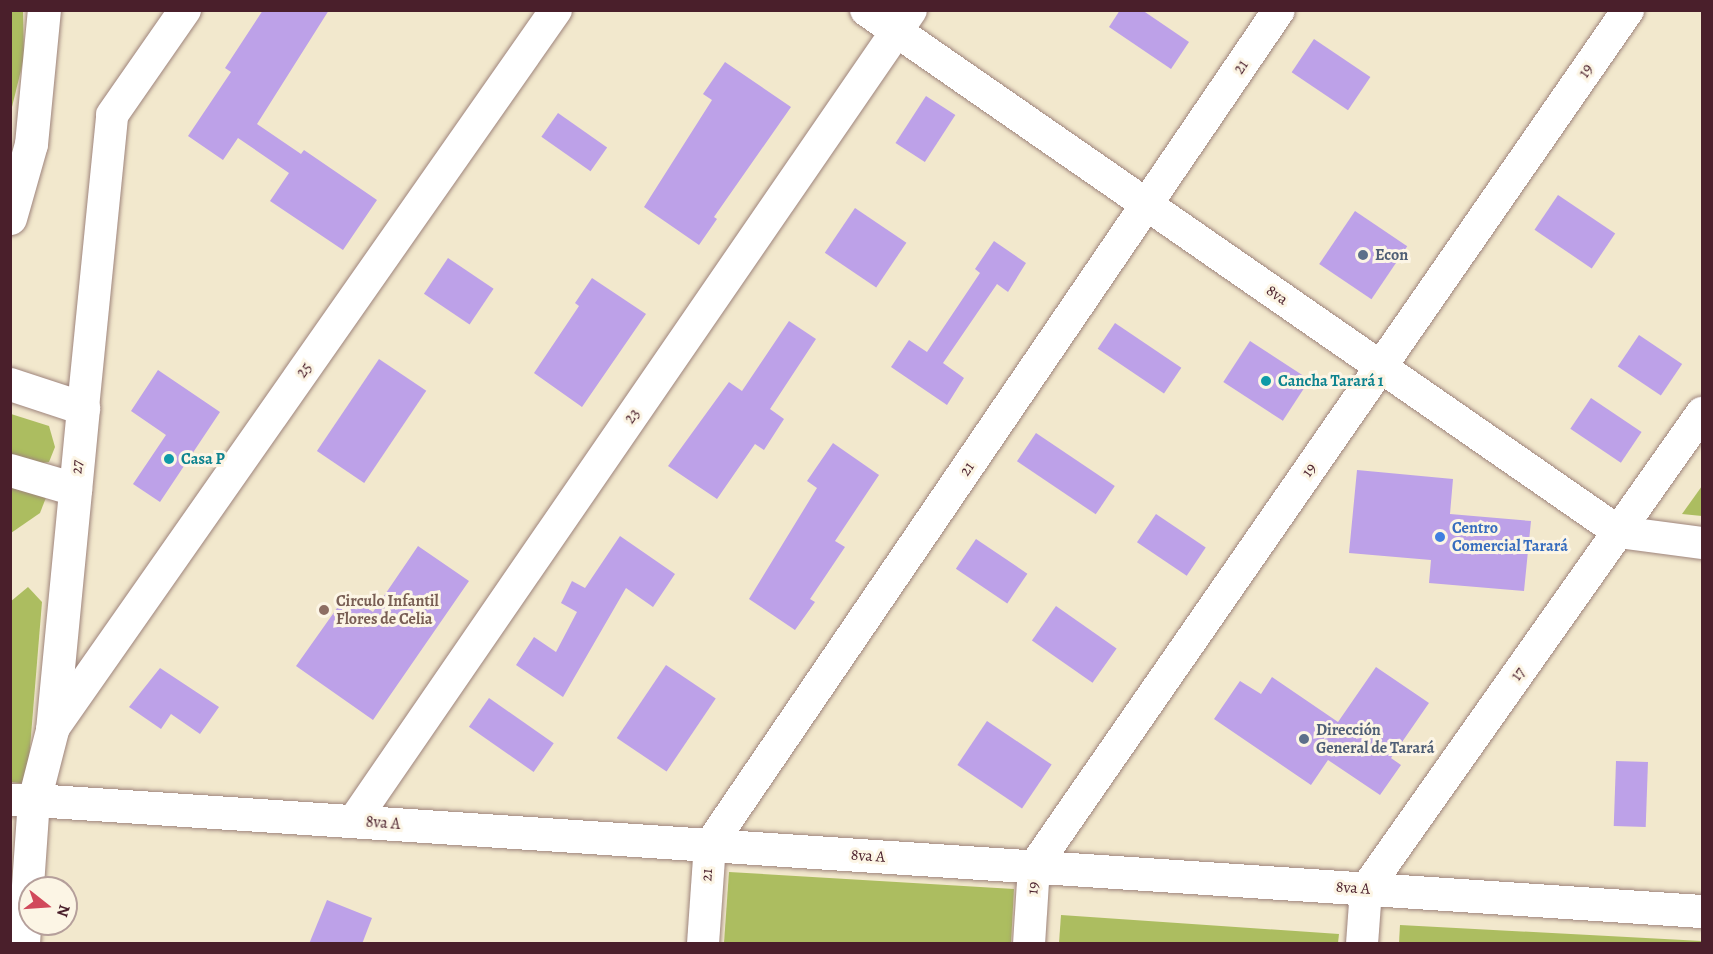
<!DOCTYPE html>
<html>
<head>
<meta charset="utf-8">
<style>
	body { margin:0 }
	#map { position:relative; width:1713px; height:954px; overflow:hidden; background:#f2e8cd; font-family:Alegreya,serif }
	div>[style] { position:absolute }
	.green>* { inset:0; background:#acbd60 }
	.building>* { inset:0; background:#bda1e8; transform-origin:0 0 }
	.roads { filter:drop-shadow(0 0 2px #9e847c) drop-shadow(0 0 2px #9e847c) }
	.minor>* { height:32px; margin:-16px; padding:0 16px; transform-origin:16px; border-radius:16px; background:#fff }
	.tertiary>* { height:33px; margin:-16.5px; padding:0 16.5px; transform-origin:16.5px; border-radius:16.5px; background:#fff }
	.trunk>* { height:33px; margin:-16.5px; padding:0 16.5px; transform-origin:16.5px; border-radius:16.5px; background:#fff }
	.dots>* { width:16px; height:16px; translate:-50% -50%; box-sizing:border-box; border:3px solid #fcf5e5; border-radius:50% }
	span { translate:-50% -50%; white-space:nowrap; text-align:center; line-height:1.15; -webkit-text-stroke:6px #fcf5e5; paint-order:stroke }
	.street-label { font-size:16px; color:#4a1f2b }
	.service-label { font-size:16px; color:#4e5e75; font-weight:700 }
	.left { translate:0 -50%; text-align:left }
	.culture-label { font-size:16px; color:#0d838f; font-weight:700 }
	.shop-label { font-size:16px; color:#366cbe; font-weight:700 }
	.education-label { font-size:16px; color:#785e54; font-weight:700 }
	.frame { position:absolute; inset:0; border:12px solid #4a1f2b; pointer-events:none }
	.north { position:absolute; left:18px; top:876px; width:60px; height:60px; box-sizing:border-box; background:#fcf5e5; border:2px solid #b59f9b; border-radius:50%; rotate:107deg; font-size:16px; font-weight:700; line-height:24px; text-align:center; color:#4a1f2b }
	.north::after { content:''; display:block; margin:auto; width:21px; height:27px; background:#d1495b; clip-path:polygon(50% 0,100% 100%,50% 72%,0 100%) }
</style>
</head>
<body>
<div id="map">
	<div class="green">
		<div style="clip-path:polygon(11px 11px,23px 11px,24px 58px,11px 111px)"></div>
		<div style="clip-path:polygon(11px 414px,49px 426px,55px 447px,49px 462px,35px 464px,11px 458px)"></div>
		<div style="clip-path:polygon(10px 478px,47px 495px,40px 513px,11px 533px)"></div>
		<div style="clip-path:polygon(1702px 486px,1702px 516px,1682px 514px)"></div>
		<div style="clip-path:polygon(28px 587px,42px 602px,27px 784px,11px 782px,10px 602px)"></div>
		<div style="clip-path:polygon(729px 872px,1014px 889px,1011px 943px,724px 943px)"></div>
		<div style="clip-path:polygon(1061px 915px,1339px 934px,1338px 943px,1059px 943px)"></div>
		<div style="clip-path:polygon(1400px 925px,1702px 941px,1702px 943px,1399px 943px)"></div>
	</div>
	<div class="building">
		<div style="clip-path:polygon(263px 10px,329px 10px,257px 124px,301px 154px,304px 150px,377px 200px,343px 250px,270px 201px,289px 173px,238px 138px,223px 160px,188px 136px,231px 72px,225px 68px)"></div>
		<div style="clip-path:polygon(1120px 10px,1142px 10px,1189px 42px,1171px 69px,1109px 27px)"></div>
		<div style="left:1314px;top:39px;width:68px;height:40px;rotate:34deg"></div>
		<div style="clip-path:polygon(725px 62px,791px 107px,714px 217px,717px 219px,699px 245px,644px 207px,712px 100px,703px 94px)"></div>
		<div style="left:926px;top:96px;width:35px;height:56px;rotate:33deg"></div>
		<div style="left:558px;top:113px;width:60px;height:29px;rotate:35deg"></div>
		<div style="left:1558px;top:195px;width:69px;height:42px;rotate:34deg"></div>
		<div style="left:855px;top:208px;width:62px;height:54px;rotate:34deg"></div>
		<div style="left:1355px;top:211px;width:63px;height:64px;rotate:34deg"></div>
		<div style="clip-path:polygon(994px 241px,1026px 263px,1008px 292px,997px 284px,943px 363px,964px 378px,947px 405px,891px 367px,909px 340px,927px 352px,980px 273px,975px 269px)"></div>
		<div style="left:448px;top:258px;width:55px;height:43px;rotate:34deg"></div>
		<div style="clip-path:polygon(592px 278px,646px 314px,582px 407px,534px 373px,579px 306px,575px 303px)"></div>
		<div style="clip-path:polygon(789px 321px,816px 339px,770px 409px,784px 419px,764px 450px,755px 444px,717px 499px,668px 466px,729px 382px,742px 391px)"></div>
		<div style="left:1115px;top:323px;width:80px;height:31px;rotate:34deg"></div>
		<div style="left:1639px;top:335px;width:52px;height:38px;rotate:34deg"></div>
		<div style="left:1250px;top:341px;width:71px;height:49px;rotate:33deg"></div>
		<div style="left:379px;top:359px;width:57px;height:111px;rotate:34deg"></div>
		<div style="clip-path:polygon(158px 370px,220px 412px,160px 502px,133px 484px,166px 435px,131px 411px)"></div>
		<div style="left:1591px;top:398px;width:61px;height:37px;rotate:34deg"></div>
		<div style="left:1036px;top:433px;width:95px;height:34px;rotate:34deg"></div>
		<div style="clip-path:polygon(833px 443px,879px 475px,835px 541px,845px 547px,810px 599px,815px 602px,795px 630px,749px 599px,817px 488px,807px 481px)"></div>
		<div style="clip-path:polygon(1357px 470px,1453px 479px,1450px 514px,1531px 521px,1524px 591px,1429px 583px,1431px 560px,1349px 553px)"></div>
		<div style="left:1156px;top:514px;width:60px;height:34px;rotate:34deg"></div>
		<div style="clip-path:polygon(620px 536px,675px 574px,653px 607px,626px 588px,563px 697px,516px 665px,534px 637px,556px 652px,577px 612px,561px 603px,572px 581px,585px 588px)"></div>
		<div style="left:976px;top:539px;width:62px;height:36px;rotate:34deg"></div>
		<div style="clip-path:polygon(418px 546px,469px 581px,373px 720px,296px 666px,347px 594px,373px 612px)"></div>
		<div style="left:1056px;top:606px;width:74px;height:42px;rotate:35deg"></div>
		<div style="left:666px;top:665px;width:60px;height:88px;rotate:34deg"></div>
		<div style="clip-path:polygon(1376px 667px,1429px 703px,1391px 758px,1401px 765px,1380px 795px,1328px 760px,1311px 785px,1214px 719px,1240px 681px,1261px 694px,1272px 677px,1338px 722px)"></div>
		<div style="clip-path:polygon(160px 668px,219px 707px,200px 734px,171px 714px,161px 729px,129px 707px)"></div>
		<div style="left:489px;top:698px;width:79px;height:35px;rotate:35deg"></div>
		<div style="left:987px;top:721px;width:78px;height:53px;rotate:34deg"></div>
		<div style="left:1616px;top:761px;width:32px;height:65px;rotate:2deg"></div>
		<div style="clip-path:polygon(327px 900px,372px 918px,362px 944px,309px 944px)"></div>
	</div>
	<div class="roads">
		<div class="minor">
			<div style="left:866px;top:10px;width:916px;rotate:34.73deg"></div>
			<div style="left:1619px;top:532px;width:84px;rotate:7.5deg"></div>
			<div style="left:83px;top:408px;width:294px;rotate:-84.3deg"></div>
			<div style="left:112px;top:115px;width:128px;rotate:-55.2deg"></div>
			<div style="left:52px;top:730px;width:879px;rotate:-55.01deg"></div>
			<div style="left:10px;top:800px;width:24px"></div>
			<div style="left:34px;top:800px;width:144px;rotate:94deg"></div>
			<div style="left:353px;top:822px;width:985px;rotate:-55.5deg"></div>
			<div style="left:703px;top:944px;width:99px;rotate:-86deg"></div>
			<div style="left:710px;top:845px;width:1010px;rotate:-55.73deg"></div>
			<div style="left:1029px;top:944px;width:77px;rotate:-86.3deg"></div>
			<div style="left:1034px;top:867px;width:1043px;rotate:-55.27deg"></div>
			<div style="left:1362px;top:944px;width:55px;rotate:-85.8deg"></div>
			<div style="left:1366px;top:889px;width:583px;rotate:-54.78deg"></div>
		</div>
		<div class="tertiary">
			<div style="left:10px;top:384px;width:77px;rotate:18.2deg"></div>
			<div style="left:83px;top:408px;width:323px;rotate:95.5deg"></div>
			<div style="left:52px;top:730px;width:72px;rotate:104.4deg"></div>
			<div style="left:34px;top:800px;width:1672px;rotate:3.81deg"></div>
			<div style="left:10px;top:470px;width:68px;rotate:16.3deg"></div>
		</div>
		<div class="trunk">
			<div style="left:10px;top:218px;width:77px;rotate:-74.2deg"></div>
			<div style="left:31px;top:144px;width:135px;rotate:-84.5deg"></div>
		</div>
	</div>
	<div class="dots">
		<div style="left:1363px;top:255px;background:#5c6f8a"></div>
		<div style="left:1266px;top:381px;background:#0f9aa8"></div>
		<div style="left:169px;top:459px;background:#0f9aa8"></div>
		<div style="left:1440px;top:537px;background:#3f7fe0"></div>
		<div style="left:324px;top:610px;background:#8d6e63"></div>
		<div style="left:1304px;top:739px;background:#5c6f8a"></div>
	</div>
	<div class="street-label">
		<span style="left:1241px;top:67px;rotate:-56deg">21</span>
		<span style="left:1586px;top:71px;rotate:-55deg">19</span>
		<span style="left:1277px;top:295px;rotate:35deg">8va</span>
		<span style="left:304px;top:370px;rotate:-55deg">25</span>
		<span style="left:632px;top:416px;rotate:-55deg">23</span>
		<span style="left:77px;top:467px;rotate:-85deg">27</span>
		<span style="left:967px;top:469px;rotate:-56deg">21</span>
		<span style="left:1309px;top:470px;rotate:-55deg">19</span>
		<span style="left:1518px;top:674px;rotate:-55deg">17</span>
		<span style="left:383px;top:823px;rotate:4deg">8va A</span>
		<span style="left:868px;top:856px;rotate:4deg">8va A</span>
		<span style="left:707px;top:875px;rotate:-86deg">21</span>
		<span style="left:1033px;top:888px;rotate:-86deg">19</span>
		<span style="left:1353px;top:888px;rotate:4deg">8va A</span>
	</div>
	<div class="service-label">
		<span class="left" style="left:1375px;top:255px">Econ</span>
		<span class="left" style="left:1316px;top:739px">Dirección<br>General de Tarará</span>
	</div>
	<div class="culture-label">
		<span class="left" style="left:1278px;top:381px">Cancha Tarará 1</span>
		<span class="left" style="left:181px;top:459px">Casa P</span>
	</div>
	<div class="shop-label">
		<span class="left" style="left:1452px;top:537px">Centro<br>Comercial Tarará</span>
	</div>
	<div class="education-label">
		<span class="left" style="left:336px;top:610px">Circulo Infantil<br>Flores de Celia</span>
	</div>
	<div class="frame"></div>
	<div class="north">N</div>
</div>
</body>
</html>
